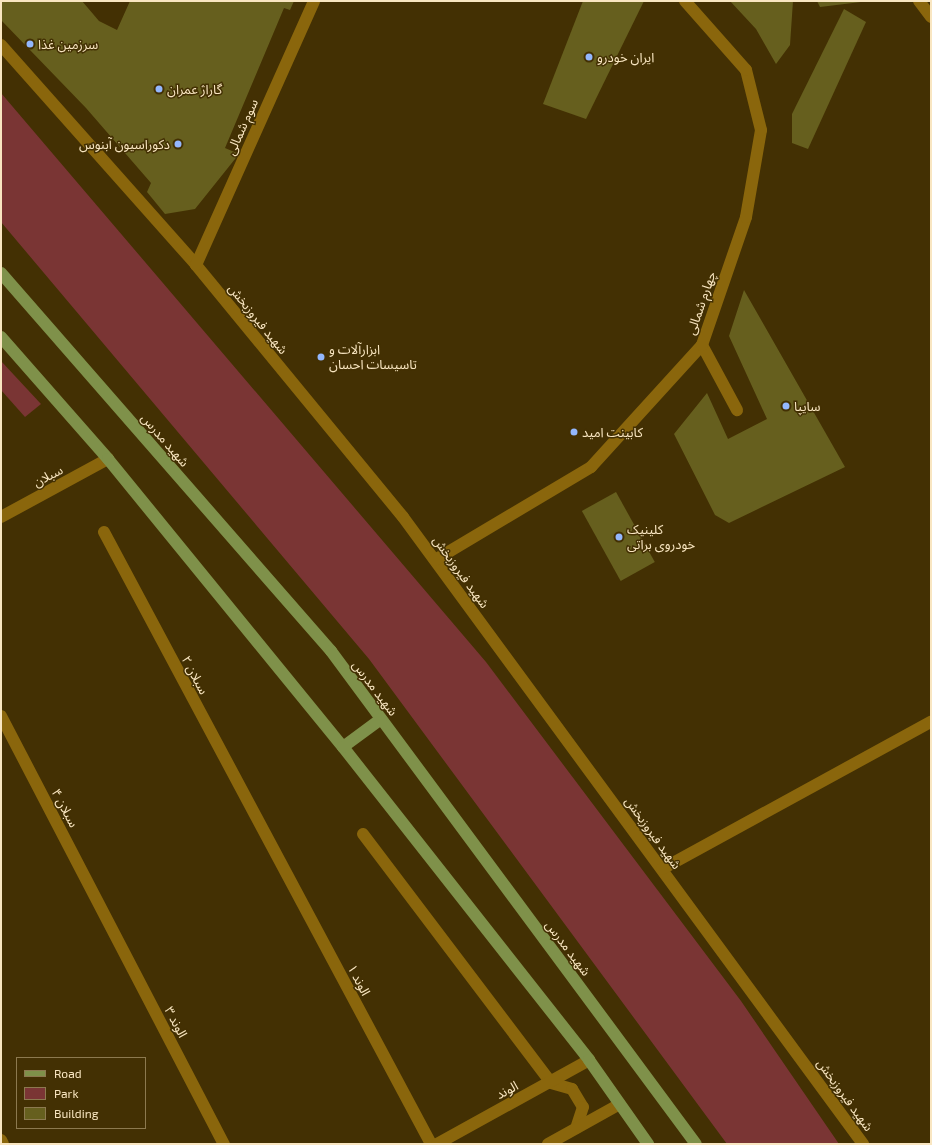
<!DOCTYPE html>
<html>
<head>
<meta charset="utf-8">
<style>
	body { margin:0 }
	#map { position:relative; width:932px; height:1145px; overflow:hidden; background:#433003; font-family:"Exo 2","Noto Sans Arabic",sans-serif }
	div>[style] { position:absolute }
	.green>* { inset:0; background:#7a3534 }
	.building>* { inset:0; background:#665f1e; transform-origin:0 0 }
	.minor>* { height:12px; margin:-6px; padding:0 6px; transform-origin:6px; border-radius:6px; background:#8a660c }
	.major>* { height:12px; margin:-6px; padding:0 6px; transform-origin:6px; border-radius:6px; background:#7f914a }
	.dots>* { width:11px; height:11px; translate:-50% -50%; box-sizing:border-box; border:2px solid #433003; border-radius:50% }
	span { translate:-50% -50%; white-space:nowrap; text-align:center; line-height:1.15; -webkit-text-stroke:3px #433003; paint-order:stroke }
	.poi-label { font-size:13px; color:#f9e6c1 }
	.left { translate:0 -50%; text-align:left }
	.right { translate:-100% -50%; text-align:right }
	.street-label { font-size:13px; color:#f9e6c1 }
	.frame { position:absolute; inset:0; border:2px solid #f9e6c1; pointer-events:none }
	.legend { position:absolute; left:16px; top:1057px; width:130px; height:72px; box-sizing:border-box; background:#433003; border:1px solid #8c794f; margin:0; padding:5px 7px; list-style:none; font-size:12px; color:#f9e6c1 }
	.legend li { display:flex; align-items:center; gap:8px; height:20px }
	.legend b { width:20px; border:1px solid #8c794f }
</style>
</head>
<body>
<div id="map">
	<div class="green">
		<div style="clip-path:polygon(1px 93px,486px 662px,741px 1001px,839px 1144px,727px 1144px,369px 659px,1px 222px)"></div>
		<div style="clip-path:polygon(1px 361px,41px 404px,25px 417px,1px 390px)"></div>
	</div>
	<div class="building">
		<div style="clip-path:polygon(1px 1px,82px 1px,99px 21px,117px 30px,130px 1px,294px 1px,290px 10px,284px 8px,225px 148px,239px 154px,195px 209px,165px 214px,147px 192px,151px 183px,86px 108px,1px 20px)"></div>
		<div style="clip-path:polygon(583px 1px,644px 1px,586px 119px,543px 104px)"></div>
		<div style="clip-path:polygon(730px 1px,793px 1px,790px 45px,776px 64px,756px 29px)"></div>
		<div style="clip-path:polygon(817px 1px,861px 1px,861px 2px,820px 7px)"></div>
		<div style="clip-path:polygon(844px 9px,866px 22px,808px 149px,792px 143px,792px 114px)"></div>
		<div style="clip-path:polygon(744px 290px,845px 467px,729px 523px,715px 515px,674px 434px,707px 393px,728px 439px,767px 419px,729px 336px)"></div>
		<div style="left:616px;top:492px;width:80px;height:39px;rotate:61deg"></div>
	</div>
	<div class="minor">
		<div style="left:919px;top:1px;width:20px;rotate:53deg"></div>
		<div style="left:1px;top:45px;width:294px;rotate:48.4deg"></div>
		<div style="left:196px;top:265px;width:326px;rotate:50.6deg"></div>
		<div style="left:403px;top:517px;width:778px;rotate:53.73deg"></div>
		<div style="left:196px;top:265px;width:289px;rotate:-65.9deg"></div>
		<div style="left:702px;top:345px;width:74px;rotate:61.7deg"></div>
		<div style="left:1px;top:517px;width:122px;rotate:-28.5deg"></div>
		<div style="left:104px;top:532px;width:694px;rotate:61.88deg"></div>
		<div style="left:435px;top:560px;width:182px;rotate:-30.8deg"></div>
		<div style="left:591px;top:467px;width:165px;rotate:-47.7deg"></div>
		<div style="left:702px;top:345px;width:135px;rotate:-71deg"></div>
		<div style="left:746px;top:217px;width:88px;rotate:-80.2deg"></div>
		<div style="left:761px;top:130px;width:62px;rotate:-104deg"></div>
		<div style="left:746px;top:70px;width:92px;rotate:-131.5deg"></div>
		<div style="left:1px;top:716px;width:483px;rotate:62.5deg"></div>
		<div style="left:363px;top:834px;width:312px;rotate:52.9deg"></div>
		<div style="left:551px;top:1083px;width:22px;rotate:16deg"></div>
		<div style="left:572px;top:1089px;width:21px;rotate:59deg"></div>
		<div style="left:583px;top:1107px;width:22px;rotate:108deg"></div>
		<div style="left:662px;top:869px;width:307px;rotate:-28.7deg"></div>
		<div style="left:1px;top:1140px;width:4px;rotate:63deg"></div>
		<div style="left:437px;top:1144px;width:174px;rotate:-28.9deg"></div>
		<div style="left:548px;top:1144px;width:82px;rotate:-29.1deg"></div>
	</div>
	<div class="major">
		<div style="left:1px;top:273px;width:502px;rotate:48.88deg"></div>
		<div style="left:331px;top:651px;width:613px;rotate:53.49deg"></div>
		<div style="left:1px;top:337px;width:162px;rotate:48.7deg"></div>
		<div style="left:108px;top:459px;width:372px;rotate:50.8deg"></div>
		<div style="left:343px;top:747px;width:398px;rotate:51.8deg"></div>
		<div style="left:589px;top:1060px;width:103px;rotate:54.9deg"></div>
		<div style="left:343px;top:747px;width:47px;rotate:-36.4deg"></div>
	</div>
	<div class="dots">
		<div style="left:30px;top:44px;background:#93b7fd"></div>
		<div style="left:589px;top:57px;background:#93b7fd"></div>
		<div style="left:159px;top:89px;background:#93b7fd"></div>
		<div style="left:178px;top:144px;background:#93b7fd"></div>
		<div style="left:321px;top:357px;background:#93b7fd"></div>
		<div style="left:786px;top:406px;background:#93b7fd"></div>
		<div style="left:574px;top:432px;background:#93b7fd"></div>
		<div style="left:619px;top:537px;background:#93b7fd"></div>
	</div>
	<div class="poi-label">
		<span class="left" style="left:38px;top:44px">سرزمین غذا</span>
		<span class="left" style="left:597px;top:57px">ایران خودرو</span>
		<span class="left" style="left:167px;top:89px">گاراژ عمران</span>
		<span class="right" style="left:170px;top:144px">دکوراسیون آبنوس</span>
		<span class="left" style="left:329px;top:357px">ابزارآلات و<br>تاسیسات احسان</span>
		<span class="left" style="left:794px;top:406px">سایپا</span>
		<span class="left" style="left:582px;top:432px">کابینت امید</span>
		<span class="left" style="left:627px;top:537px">کلینیک<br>خودروی براتی</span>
	</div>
	<div class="street-label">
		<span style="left:242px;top:127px;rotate:-66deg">سوم شمالی</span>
		<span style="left:701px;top:303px;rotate:-71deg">چهارم شمالی</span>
		<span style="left:258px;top:319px;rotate:51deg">شهید فیروزبخش</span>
		<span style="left:165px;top:440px;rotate:49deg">شهید مدرس</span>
		<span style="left:48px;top:476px;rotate:-28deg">سبلان</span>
		<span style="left:461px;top:572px;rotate:54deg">شهید فیروزبخش</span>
		<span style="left:195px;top:675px;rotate:62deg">سبلان ۲</span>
		<span style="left:375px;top:688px;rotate:53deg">شهید مدرس</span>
		<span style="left:65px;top:808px;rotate:62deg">سبلان ۴</span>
		<span style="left:653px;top:833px;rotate:54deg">شهید فیروزبخش</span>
		<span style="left:568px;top:948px;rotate:53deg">شهید مدرس</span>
		<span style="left:359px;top:980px;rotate:62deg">الوند ۱</span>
		<span style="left:176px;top:1022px;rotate:62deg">الوند ۳</span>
		<span style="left:507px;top:1090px;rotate:-28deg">الوند</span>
		<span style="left:845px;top:1095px;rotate:54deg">شهید فیروزبخش</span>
	</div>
	<div class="frame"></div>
	<ul class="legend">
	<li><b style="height:5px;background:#7f914a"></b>Road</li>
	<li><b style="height:11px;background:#7a3534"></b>Park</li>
	<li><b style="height:11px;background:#665f1e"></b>Building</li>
	</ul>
</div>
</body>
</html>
